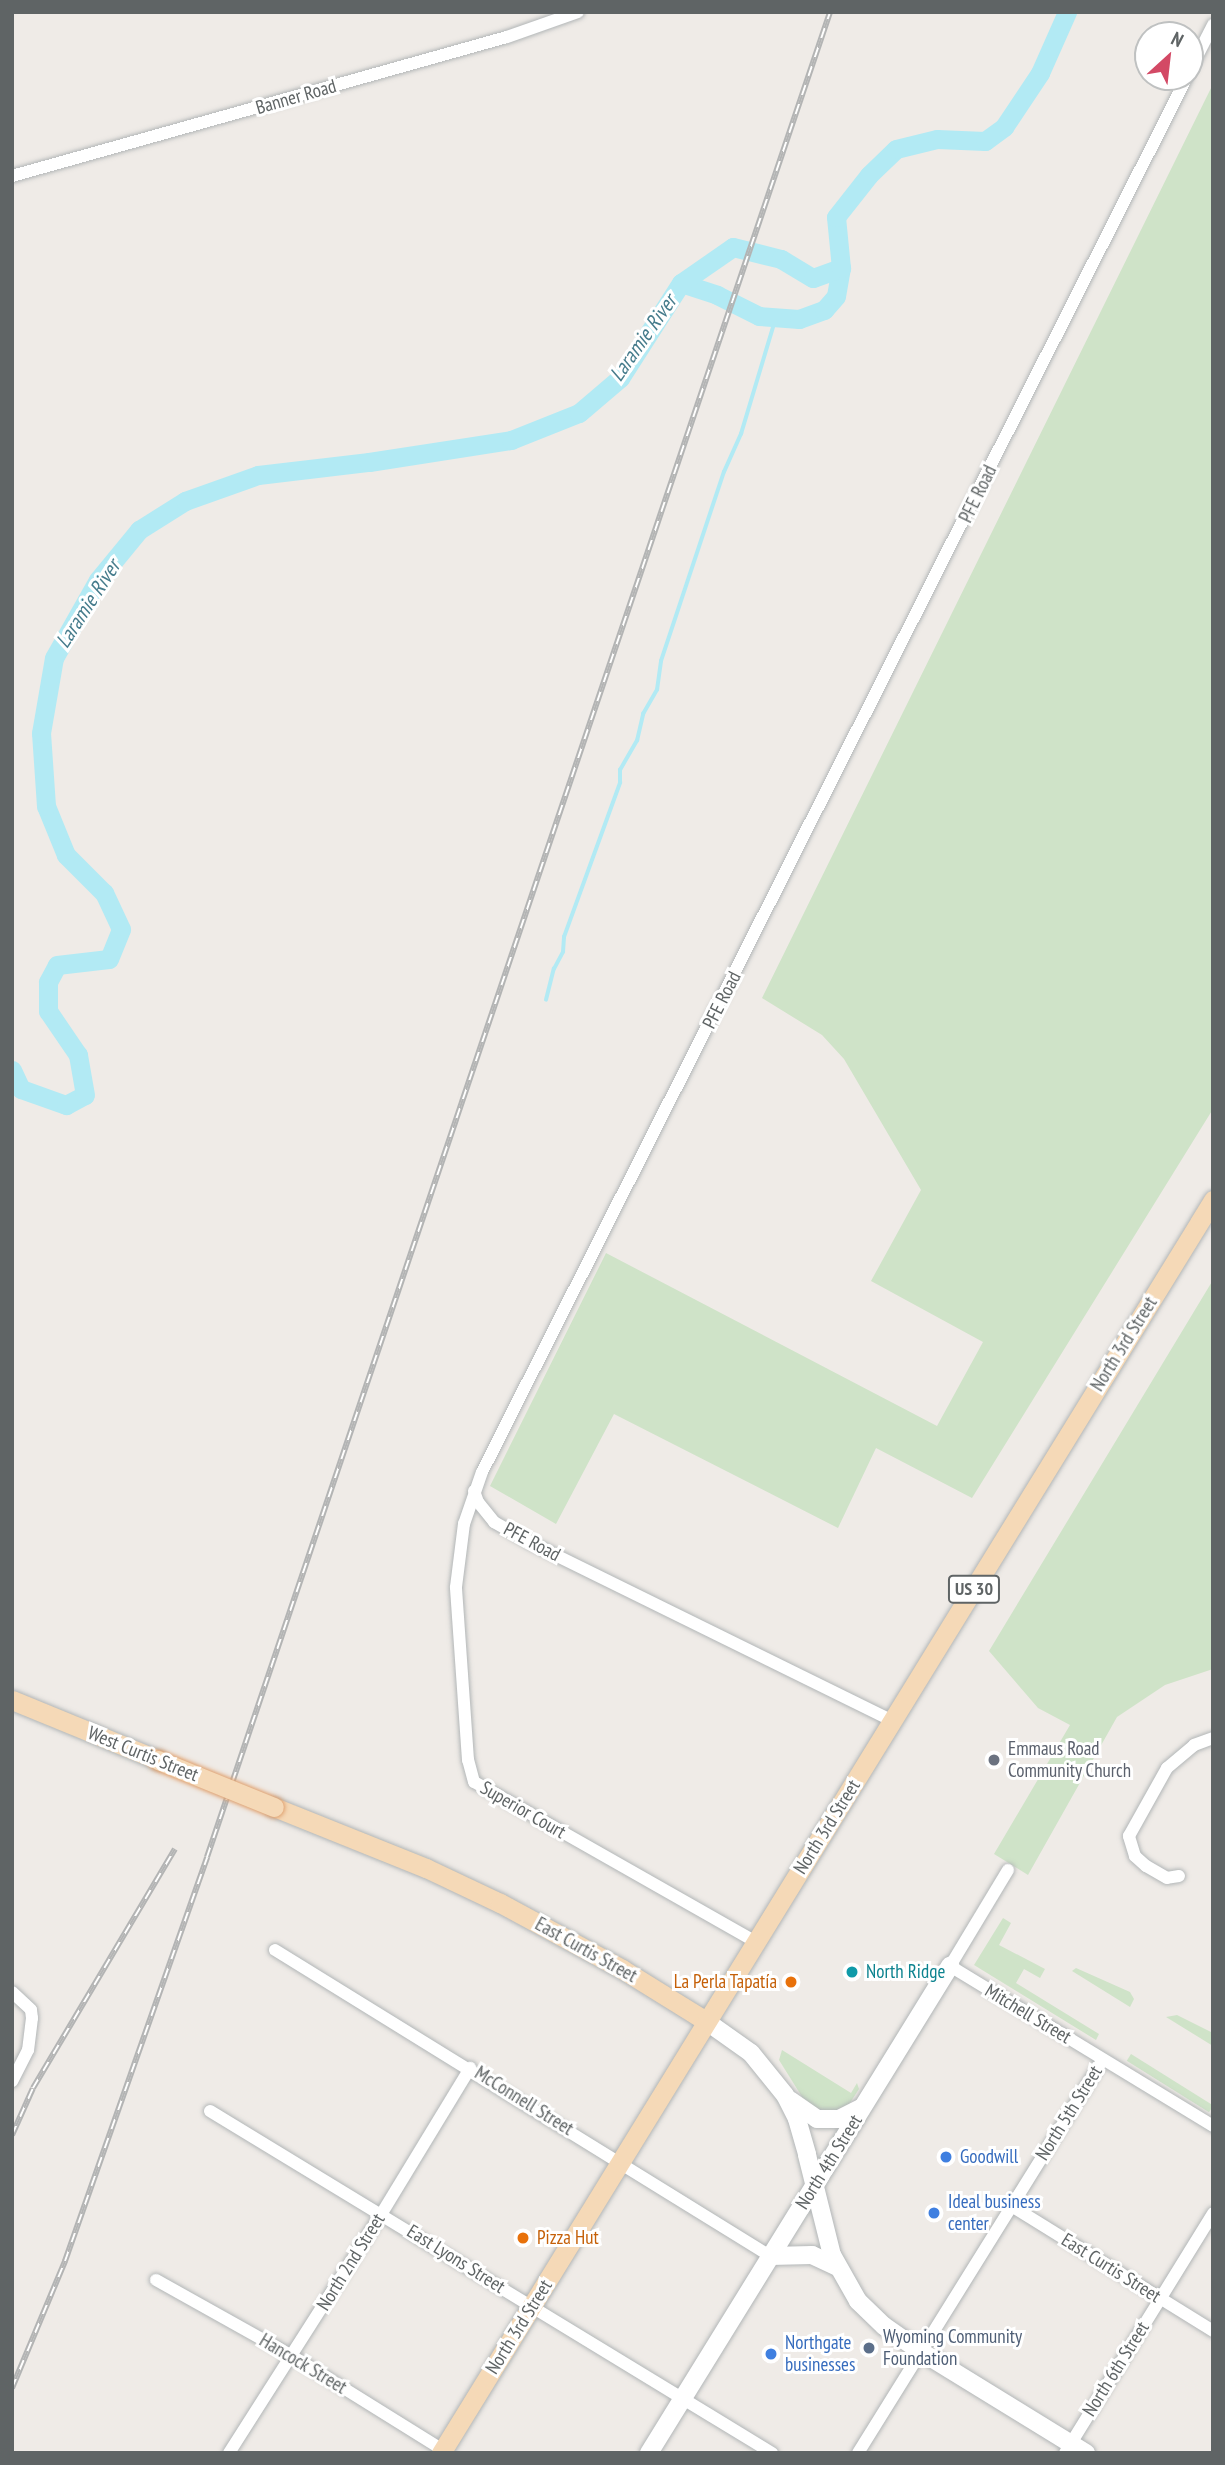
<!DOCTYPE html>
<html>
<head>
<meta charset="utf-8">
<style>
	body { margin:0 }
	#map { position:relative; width:1225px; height:2465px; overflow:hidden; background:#efebe7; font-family:"PT Sans Narrow",sans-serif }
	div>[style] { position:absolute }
	.green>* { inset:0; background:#cfe3c8; transform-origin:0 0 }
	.stream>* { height:3.5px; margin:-1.75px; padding:0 1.75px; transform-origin:1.75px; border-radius:1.75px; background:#b2eaf4 }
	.river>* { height:19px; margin:-9.5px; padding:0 9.5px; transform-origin:9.5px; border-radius:9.5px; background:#b2eaf4 }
	.roads { filter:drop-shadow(0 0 2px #b2b6b7) drop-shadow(0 0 2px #b2b6b7) }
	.street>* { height:12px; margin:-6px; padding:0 6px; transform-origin:6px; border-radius:6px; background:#fff }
	.secondary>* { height:18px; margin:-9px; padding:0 9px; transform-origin:9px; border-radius:9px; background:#fff }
	.primary>* { height:19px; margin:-9.5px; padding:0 9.5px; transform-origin:9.5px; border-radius:9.5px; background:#f5d9b7 }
	.rail>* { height:6px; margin-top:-3px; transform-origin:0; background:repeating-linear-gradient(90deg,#fff 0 10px,#b3b4b4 0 20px); box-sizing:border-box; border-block:2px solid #b3b4b4 }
	.bridges { filter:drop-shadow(0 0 2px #dfa170) drop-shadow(0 0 2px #dfa170) }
	.primary-bridge>* { height:19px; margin:-9.5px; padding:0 9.5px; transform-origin:9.5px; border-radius:9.5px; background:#f5d9b7 }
	.dots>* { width:19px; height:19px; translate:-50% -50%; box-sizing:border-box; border:4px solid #fff; border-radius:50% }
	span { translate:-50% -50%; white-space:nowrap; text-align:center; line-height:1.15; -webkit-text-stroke:6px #fff; paint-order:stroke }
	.shield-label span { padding:2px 5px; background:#fff; border:2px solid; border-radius:5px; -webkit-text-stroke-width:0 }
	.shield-label { font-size:18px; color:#5f6465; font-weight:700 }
	.street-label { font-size:19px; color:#5f6465 }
	.worship-label { font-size:19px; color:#5b616d }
	.left { translate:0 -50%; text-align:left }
	.culture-label { font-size:19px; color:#0d838f }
	.food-label { font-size:19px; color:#c56008 }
	.right { translate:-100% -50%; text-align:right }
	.shop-label { font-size:19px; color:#366cbe }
	.service-label { font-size:19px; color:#4e5e75 }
	.water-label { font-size:21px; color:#467c8c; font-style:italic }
	.frame { position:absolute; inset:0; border:14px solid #5f6465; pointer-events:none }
	.north { position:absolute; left:1134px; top:21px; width:70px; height:70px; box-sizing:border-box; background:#fff; border:2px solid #bfc1c1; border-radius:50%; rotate:27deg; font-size:19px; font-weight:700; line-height:28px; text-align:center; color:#5f6465 }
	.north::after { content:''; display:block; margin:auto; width:24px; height:32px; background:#d34965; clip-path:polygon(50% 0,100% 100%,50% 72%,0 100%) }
</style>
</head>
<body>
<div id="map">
	<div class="green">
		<div style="clip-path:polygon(1213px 84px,1213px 1109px,972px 1498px,876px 1448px,838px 1528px,614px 1414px,556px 1524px,490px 1486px,606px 1253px,937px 1426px,983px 1342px,871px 1281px,921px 1190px,844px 1059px,822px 1035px,762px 998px)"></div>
		<div style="clip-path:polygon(1213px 1280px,1213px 1669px,1165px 1685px,1117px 1717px,1028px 1875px,994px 1854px,1070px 1725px,1038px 1708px,989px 1651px)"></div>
		<div style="clip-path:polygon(1003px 1918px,1011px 1923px,999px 1945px,1045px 1969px,1040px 1978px,1024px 1969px,1016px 1983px,1099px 2034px,1096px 2040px,974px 1965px)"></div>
		<div style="clip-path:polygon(1076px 1968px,1130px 1992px,1134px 1999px,1130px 2007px,1072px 1971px)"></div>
		<div style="clip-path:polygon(1177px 2015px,1213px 2033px,1213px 2046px,1166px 2017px)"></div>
		<div style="clip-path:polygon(782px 2050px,851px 2093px,857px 2083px,859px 2089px,848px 2106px,834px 2113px,818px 2110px,804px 2100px,779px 2060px)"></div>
		<div style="left:1131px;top:2054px;width:97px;height:8px;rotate:32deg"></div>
	</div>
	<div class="stream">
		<div style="left:546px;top:1000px;width:32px;rotate:-76deg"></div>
		<div style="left:554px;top:969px;width:19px;rotate:-62deg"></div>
		<div style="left:563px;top:952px;width:15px;rotate:-86deg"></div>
		<div style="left:564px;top:937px;width:164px;rotate:-70deg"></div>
		<div style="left:620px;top:783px;width:13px;rotate:-90deg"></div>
		<div style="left:620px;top:770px;width:34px;rotate:-60deg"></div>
		<div style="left:637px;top:741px;width:28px;rotate:-77deg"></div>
		<div style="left:643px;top:714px;width:28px;rotate:-60deg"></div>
		<div style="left:657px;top:690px;width:29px;rotate:-82deg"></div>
		<div style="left:661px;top:661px;width:199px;rotate:-71.6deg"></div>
		<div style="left:724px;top:472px;width:42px;rotate:-65.9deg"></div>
		<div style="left:741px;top:434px;width:122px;rotate:-73.3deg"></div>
	</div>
	<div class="river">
		<div style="left:681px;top:283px;width:38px;rotate:18deg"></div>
		<div style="left:717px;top:295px;width:47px;rotate:26.6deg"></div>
		<div style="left:759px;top:316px;width:40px;rotate:4.3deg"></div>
		<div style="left:799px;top:319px;width:27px;rotate:-20deg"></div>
		<div style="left:824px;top:310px;width:18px;rotate:-49deg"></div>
		<div style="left:836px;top:296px;width:28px;rotate:-80deg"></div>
		<div style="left:12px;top:1070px;width:21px;rotate:65deg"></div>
		<div style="left:21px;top:1089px;width:48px;rotate:19.6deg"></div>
		<div style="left:66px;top:1105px;width:21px;rotate:-28deg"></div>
		<div style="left:85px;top:1095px;width:41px;rotate:-99.9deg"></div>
		<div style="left:78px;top:1055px;width:53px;rotate:-124.3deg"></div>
		<div style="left:48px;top:1011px;width:29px;rotate:-90deg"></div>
		<div style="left:48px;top:982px;width:19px;rotate:-62deg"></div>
		<div style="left:57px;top:965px;width:52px;rotate:-6.6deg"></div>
		<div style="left:109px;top:959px;width:32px;rotate:-68deg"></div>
		<div style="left:121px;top:929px;width:40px;rotate:-115deg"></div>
		<div style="left:104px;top:893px;width:54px;rotate:-135deg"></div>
		<div style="left:66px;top:855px;width:53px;rotate:-112.2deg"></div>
		<div style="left:46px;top:806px;width:73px;rotate:-93.9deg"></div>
		<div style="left:41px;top:733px;width:76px;rotate:-80.2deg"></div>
		<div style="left:54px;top:658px;width:90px;rotate:-60.6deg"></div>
		<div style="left:98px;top:580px;width:65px;rotate:-50.6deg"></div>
		<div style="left:139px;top:530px;width:54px;rotate:-32.2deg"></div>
		<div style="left:185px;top:501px;width:77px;rotate:-19.6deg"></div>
		<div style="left:258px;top:475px;width:112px;rotate:-6.7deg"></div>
		<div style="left:369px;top:462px;width:144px;rotate:-8.8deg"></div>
		<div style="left:511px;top:440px;width:73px;rotate:-21.7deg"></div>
		<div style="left:579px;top:413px;width:54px;rotate:-40.5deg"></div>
		<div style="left:620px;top:378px;width:113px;rotate:-57.3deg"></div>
		<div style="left:681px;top:283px;width:63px;rotate:-34.7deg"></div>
		<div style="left:733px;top:247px;width:49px;rotate:14deg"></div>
		<div style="left:781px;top:259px;width:37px;rotate:31deg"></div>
		<div style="left:813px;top:278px;width:30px;rotate:-20deg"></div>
		<div style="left:841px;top:268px;width:51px;rotate:-95.6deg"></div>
		<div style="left:836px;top:217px;width:53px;rotate:-51.8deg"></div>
		<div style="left:869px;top:175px;width:37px;rotate:-44deg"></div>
		<div style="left:896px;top:149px;width:42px;rotate:-13.7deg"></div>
		<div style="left:937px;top:139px;width:48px;rotate:2.4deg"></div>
		<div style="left:985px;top:141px;width:24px;rotate:-36deg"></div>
		<div style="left:1004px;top:127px;width:65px;rotate:-56.3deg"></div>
		<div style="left:1040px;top:73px;width:67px;rotate:-66.1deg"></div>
	</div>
	<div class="roads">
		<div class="street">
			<div style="left:1190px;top:70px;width:51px;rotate:-62.9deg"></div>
			<div style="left:12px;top:176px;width:514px;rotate:-15.69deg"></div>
			<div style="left:507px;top:37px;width:75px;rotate:-19.4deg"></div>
			<div style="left:474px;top:1491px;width:12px;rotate:70deg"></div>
			<div style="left:478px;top:1502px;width:26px;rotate:51deg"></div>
			<div style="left:494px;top:1522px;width:40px;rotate:29.7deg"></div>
			<div style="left:529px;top:1542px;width:406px;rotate:26.2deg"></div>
			<div style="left:1008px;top:1870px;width:112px;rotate:121.1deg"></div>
			<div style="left:950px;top:1966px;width:308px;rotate:31.3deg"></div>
			<div style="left:1179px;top:1876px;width:12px;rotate:171deg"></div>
			<div style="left:1167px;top:1878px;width:24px;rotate:-150deg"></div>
			<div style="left:1146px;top:1866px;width:15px;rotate:-138deg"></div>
			<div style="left:1135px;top:1856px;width:21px;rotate:-107deg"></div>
			<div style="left:1129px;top:1836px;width:78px;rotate:-60.8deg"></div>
			<div style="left:1167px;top:1768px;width:35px;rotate:-40deg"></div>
			<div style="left:1194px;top:1745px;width:20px;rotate:-20deg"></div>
			<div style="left:756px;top:1942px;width:324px;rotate:-150.4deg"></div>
			<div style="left:474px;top:1782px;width:23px;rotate:-105deg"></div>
			<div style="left:468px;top:1760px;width:173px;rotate:-94deg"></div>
			<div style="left:456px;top:1587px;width:64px;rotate:-82.8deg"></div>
			<div style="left:464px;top:1524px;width:55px;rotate:-70.9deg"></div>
			<div style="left:482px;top:1472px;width:1563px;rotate:-63.19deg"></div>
			<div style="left:275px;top:1950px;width:582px;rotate:31.72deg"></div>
			<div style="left:12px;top:1992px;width:26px;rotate:43deg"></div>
			<div style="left:31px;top:2010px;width:8px;rotate:83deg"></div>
			<div style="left:32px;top:2018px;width:32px;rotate:97deg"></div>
			<div style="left:28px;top:2050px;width:35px;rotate:117deg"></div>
			<div style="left:210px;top:2111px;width:658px;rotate:31.32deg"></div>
			<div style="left:1010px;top:2205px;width:239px;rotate:31.8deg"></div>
			<div style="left:156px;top:2280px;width:156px;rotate:29.2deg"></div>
			<div style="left:292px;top:2356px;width:184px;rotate:31.9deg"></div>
			<div style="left:229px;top:2453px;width:285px;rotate:-57.5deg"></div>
			<div style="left:382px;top:2213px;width:170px;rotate:-58.7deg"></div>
			<div style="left:858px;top:2453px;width:463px;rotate:-58.1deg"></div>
			<div style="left:1065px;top:2453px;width:282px;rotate:-58.3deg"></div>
		</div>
		<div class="secondary">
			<div style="left:706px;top:2021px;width:55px;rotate:35.4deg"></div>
			<div style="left:751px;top:2053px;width:54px;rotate:51deg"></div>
			<div style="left:785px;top:2095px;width:27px;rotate:63deg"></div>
			<div style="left:797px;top:2119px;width:37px;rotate:74deg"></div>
			<div style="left:807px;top:2155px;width:103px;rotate:76deg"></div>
			<div style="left:832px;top:2255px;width:53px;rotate:60.5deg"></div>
			<div style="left:858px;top:2301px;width:36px;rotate:44deg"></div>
			<div style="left:884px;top:2326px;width:44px;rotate:34.8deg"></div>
			<div style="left:920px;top:2351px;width:195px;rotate:31.6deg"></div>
			<div style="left:790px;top:2100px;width:33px;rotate:35deg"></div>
			<div style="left:817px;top:2119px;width:22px"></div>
			<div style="left:839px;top:2119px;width:25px;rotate:-27deg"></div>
			<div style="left:770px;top:2256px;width:42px;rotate:-1.4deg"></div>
			<div style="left:812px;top:2255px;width:26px;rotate:25deg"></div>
			<div style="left:649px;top:2453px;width:573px;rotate:-58.28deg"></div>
		</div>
		<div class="primary">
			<div style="left:12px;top:1700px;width:158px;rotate:22.3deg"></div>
			<div style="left:274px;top:1807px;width:164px;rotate:21.9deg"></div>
			<div style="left:426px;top:1868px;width:82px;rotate:25.3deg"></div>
			<div style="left:500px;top:1903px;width:139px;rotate:28.4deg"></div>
			<div style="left:622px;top:1969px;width:99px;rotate:31.8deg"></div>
			<div style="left:441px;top:2453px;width:1472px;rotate:-58.36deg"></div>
		</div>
	</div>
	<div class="rail">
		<div style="left:12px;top:2135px;width:51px;rotate:-65.9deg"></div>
		<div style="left:33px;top:2088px;width:278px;rotate:-59.3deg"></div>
		<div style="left:12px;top:2388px;width:138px;rotate:-67.3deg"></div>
		<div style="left:65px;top:2261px;width:428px;rotate:-70.6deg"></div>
		<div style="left:207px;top:1857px;width:1947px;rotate:-71.34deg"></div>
	</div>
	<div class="bridges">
		<div class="primary-bridge">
			<div style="left:158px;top:1760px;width:125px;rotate:22.1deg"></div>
		</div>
	</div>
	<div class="dots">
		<div style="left:994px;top:1760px;background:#6b7280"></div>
		<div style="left:852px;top:1972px;background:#0f9aa8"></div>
		<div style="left:791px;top:1982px;background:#e8710a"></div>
		<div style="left:946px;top:2157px;background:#3f7fe0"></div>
		<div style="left:934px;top:2213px;background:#3f7fe0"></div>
		<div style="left:523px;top:2238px;background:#e8710a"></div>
		<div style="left:869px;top:2348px;background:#5c6f8a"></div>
		<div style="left:771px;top:2354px;background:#3f7fe0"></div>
	</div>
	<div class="shield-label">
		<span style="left:974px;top:1589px">US 30</span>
	</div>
	<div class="street-label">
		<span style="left:296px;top:97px;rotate:-16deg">Banner Road</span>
		<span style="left:978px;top:494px;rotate:-64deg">PFE Road</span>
		<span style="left:722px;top:1000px;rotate:-63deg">PFE Road</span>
		<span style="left:1124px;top:1344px;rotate:-58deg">North 3rd Street</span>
		<span style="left:532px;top:1542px;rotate:28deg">PFE Road</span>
		<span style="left:143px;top:1754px;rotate:22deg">West Curtis Street</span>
		<span style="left:523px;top:1810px;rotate:30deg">Superior Court</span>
		<span style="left:827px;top:1827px;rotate:-58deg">North 3rd Street</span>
		<span style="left:586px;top:1950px;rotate:29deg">East Curtis Street</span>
		<span style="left:1028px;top:2014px;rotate:31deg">Mitchell Street</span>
		<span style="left:524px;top:2101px;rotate:32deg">McConnell Street</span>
		<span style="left:1069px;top:2113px;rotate:-58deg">North 5th Street</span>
		<span style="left:829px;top:2162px;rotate:-58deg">North 4th Street</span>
		<span style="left:456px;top:2259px;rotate:32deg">East Lyons Street</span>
		<span style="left:351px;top:2262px;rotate:-58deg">North 2nd Street</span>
		<span style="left:1111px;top:2268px;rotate:32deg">East Curtis Street</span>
		<span style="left:519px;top:2327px;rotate:-58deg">North 3rd Street</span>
		<span style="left:303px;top:2364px;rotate:31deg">Hancock Street</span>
		<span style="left:1116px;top:2369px;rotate:-58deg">North 6th Street</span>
	</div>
	<div class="worship-label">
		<span class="left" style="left:1008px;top:1760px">Emmaus Road<br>Community Church</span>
	</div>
	<div class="culture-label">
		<span class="left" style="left:866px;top:1972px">North Ridge</span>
	</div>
	<div class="food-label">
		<span class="right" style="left:777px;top:1982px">La Perla Tapatía</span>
		<span class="left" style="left:537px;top:2238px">Pizza Hut</span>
	</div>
	<div class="shop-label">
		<span class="left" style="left:960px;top:2157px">Goodwill</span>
		<span class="left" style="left:948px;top:2213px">Ideal business<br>center</span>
		<span class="left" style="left:785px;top:2354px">Northgate<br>businesses</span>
	</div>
	<div class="service-label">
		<span class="left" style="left:883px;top:2348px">Wyoming Community<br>Foundation</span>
	</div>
	<div class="water-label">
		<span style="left:643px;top:338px;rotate:-55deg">Laramie River</span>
		<span style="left:88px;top:604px;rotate:-57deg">Laramie River</span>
	</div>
	<div class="frame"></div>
	<div class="north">N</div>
</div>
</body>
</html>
